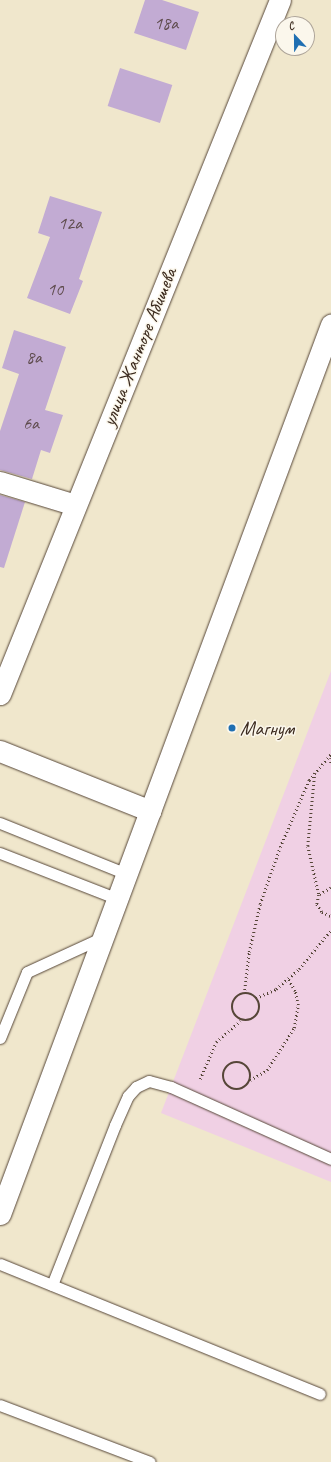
<!DOCTYPE html>
<html>
<head>
<meta charset="utf-8">
<style>
	body { margin:0 }
	#map { position:relative; width:331px; height:1462px; overflow:hidden; background:#f0e7cc; font-family:Caveat,sans-serif }
	div>[style] { position:absolute }
	.built>* { inset:0; background:#f0d0e4 }
	.building>* { inset:0; background:#c2abd3; transform-origin:0 0 }
	.path>* { height:2.5px; margin-top:-1.25px; transform-origin:0; background:repeating-linear-gradient(90deg,#564638 0 1px,transparent 0 4px) }
	.path>.ring { margin:-1.25px; padding:0; box-sizing:content-box; background:none; border:2.5px solid #564638; border-radius:50% }
	.roads { filter:drop-shadow(0 0 1px #564638) drop-shadow(0 0 1px #564638) }
	.service>* { height:11px; margin:-5.5px; padding:0 5.5px; transform-origin:5.5px; border-radius:5.5px; background:#fff }
	.minor>* { height:21px; margin:-10.5px; padding:0 10.5px; transform-origin:10.5px; border-radius:10.5px; background:#fff }
	.dots>* { width:11px; height:11px; translate:-50% -50%; box-sizing:border-box; border:2px solid #fbf7ec; border-radius:50% }
	span { translate:-50% -50%; white-space:nowrap; text-align:center; line-height:1.15; -webkit-text-stroke:3px #fbf7ec; paint-order:stroke }
	.number-label { font-size:18px; color:#5d4a4b }
	.number-label span { -webkit-text-stroke-width:0 }
	.street-label { font-size:20px; color:#3b2a1e }
	.poi-label { font-size:20px; color:#3b2a1e }
	.left { translate:0 -50%; text-align:left }
	.north { position:absolute; left:275px; top:16px; width:40px; height:40px; box-sizing:border-box; background:#fbf7ec; border:1px solid #aea59a; border-radius:50%; rotate:338deg; font-size:11px; font-weight:700; line-height:16px; text-align:center; color:#3b2a1e }
	.north::after { content:''; display:block; margin:auto; width:14px; height:18px; background:#1f6fb2; clip-path:polygon(50% 0,100% 100%,50% 72%,0 100%) }
</style>
</head>
<body>
<div id="map">
	<div class="built">
		<div style="clip-path:polygon(331px 671px,331px 1182px,161px 1113px)"></div>
	</div>
	<div class="building">
		<div style="clip-path:polygon(145px 0,162px 0,199px 12px,186px 50px,134px 33px)"></div>
		<div style="left:120px;top:68px;width:55px;height:40px;rotate:18deg"></div>
		<div style="clip-path:polygon(50px 196px,102px 212px,79px 279px,83px 281px,70px 314px,27px 298px,50px 237px,38px 233px)"></div>
		<div style="clip-path:polygon(14px 330px,66px 347px,45px 410px,63px 415px,50px 453px,41px 450px,32px 479px,0 470px,0 431px,19px 374px,2px 368px)"></div>
		<div style="clip-path:polygon(0 495px,25px 502px,4px 568px,0 567px)"></div>
	</div>
	<div class="path">
		<div style="left:331px;top:758px;width:6px;rotate:90deg"></div>
		<div style="left:315px;top:773px;width:73px;rotate:95.5deg"></div>
		<div style="left:308px;top:846px;width:50px;rotate:77.3deg"></div>
		<div style="left:331px;top:888px;width:14px;rotate:150deg"></div>
		<div style="left:319px;top:895px;width:9px;rotate:103deg"></div>
		<div style="left:317px;top:904px;width:9px;rotate:58deg"></div>
		<div style="left:322px;top:912px;width:10px;rotate:24deg"></div>
		<div class="ring" style="left:232px;top:993px;width:25.5px;height:25.5px"></div>
		<div style="left:244px;top:994px;width:42px;rotate:-83.2deg"></div>
		<div style="left:249px;top:952px;width:49px;rotate:-77.1deg"></div>
		<div style="left:260px;top:904px;width:60px;rotate:-70.7deg"></div>
		<div style="left:280px;top:847px;width:73px;rotate:-66.6deg"></div>
		<div style="left:309px;top:780px;width:34px;rotate:-50deg"></div>
		<div style="left:256px;top:998px;width:22px;rotate:-24deg"></div>
		<div style="left:276px;top:989px;width:30px;rotate:-41deg"></div>
		<div style="left:299px;top:969px;width:50px;rotate:-50.6deg"></div>
		<div class="ring" style="left:223px;top:1062px;width:25.5px;height:25.5px"></div>
		<div style="left:200px;top:1079px;width:40px;rotate:-66.6deg"></div>
		<div style="left:216px;top:1042px;width:32px;rotate:-41deg"></div>
		<div style="left:250px;top:1080px;width:20px;rotate:-30deg"></div>
		<div style="left:267px;top:1070px;width:50px;rotate:-57.3deg"></div>
		<div style="left:294px;top:1028px;width:23px;rotate:-80deg"></div>
		<div style="left:298px;top:1005px;width:14px;rotate:-102deg"></div>
		<div style="left:295px;top:991px;width:14px;rotate:-120deg"></div>
	</div>
	<div class="roads">
		<div class="service">
			<div style="left:0;top:823px;width:137px;rotate:21.9deg"></div>
			<div style="left:0;top:853px;width:127px;rotate:21.3deg"></div>
			<div style="left:0;top:1038px;width:71px;rotate:-67.8deg"></div>
			<div style="left:27px;top:972px;width:84px;rotate:-24.7deg"></div>
			<div style="left:0;top:1264px;width:345px;rotate:22.1deg"></div>
			<div style="left:52px;top:1285px;width:172px;rotate:-68.5deg"></div>
			<div style="left:115px;top:1125px;width:32px;rotate:-66deg"></div>
			<div style="left:128px;top:1096px;width:12px;rotate:-48deg"></div>
			<div style="left:136px;top:1087px;width:14px;rotate:-25deg"></div>
			<div style="left:149px;top:1081px;width:23px;rotate:15deg"></div>
			<div style="left:171px;top:1087px;width:175px;rotate:24.2deg"></div>
			<div style="left:0;top:1405px;width:160px;rotate:20.8deg"></div>
		</div>
		<div class="minor">
			<div style="left:0;top:482px;width:78px;rotate:17deg"></div>
			<div style="left:0;top:694px;width:748px;rotate:-68.03deg"></div>
			<div style="left:0;top:751px;width:162px;rotate:21.7deg"></div>
			<div style="left:0;top:1214px;width:949px;rotate:-69.58deg"></div>
		</div>
	</div>
	<div class="dots">
		<div style="left:232px;top:728px;background:#1f6fb2"></div>
	</div>
	<div class="number-label">
		<span style="left:166px;top:23px">18а</span>
		<span style="left:70px;top:223px">12а</span>
		<span style="left:55px;top:289px">10</span>
		<span style="left:34px;top:357px">8а</span>
		<span style="left:31px;top:423px">6а</span>
	</div>
	<div class="street-label">
		<span style="left:139px;top:347px;rotate:-68deg">улица Жанторе Абишева</span>
	</div>
	<div class="poi-label">
		<span class="left" style="left:240px;top:728px">Магнум</span>
	</div>
	<div class="north">С</div>
</div>
</body>
</html>
